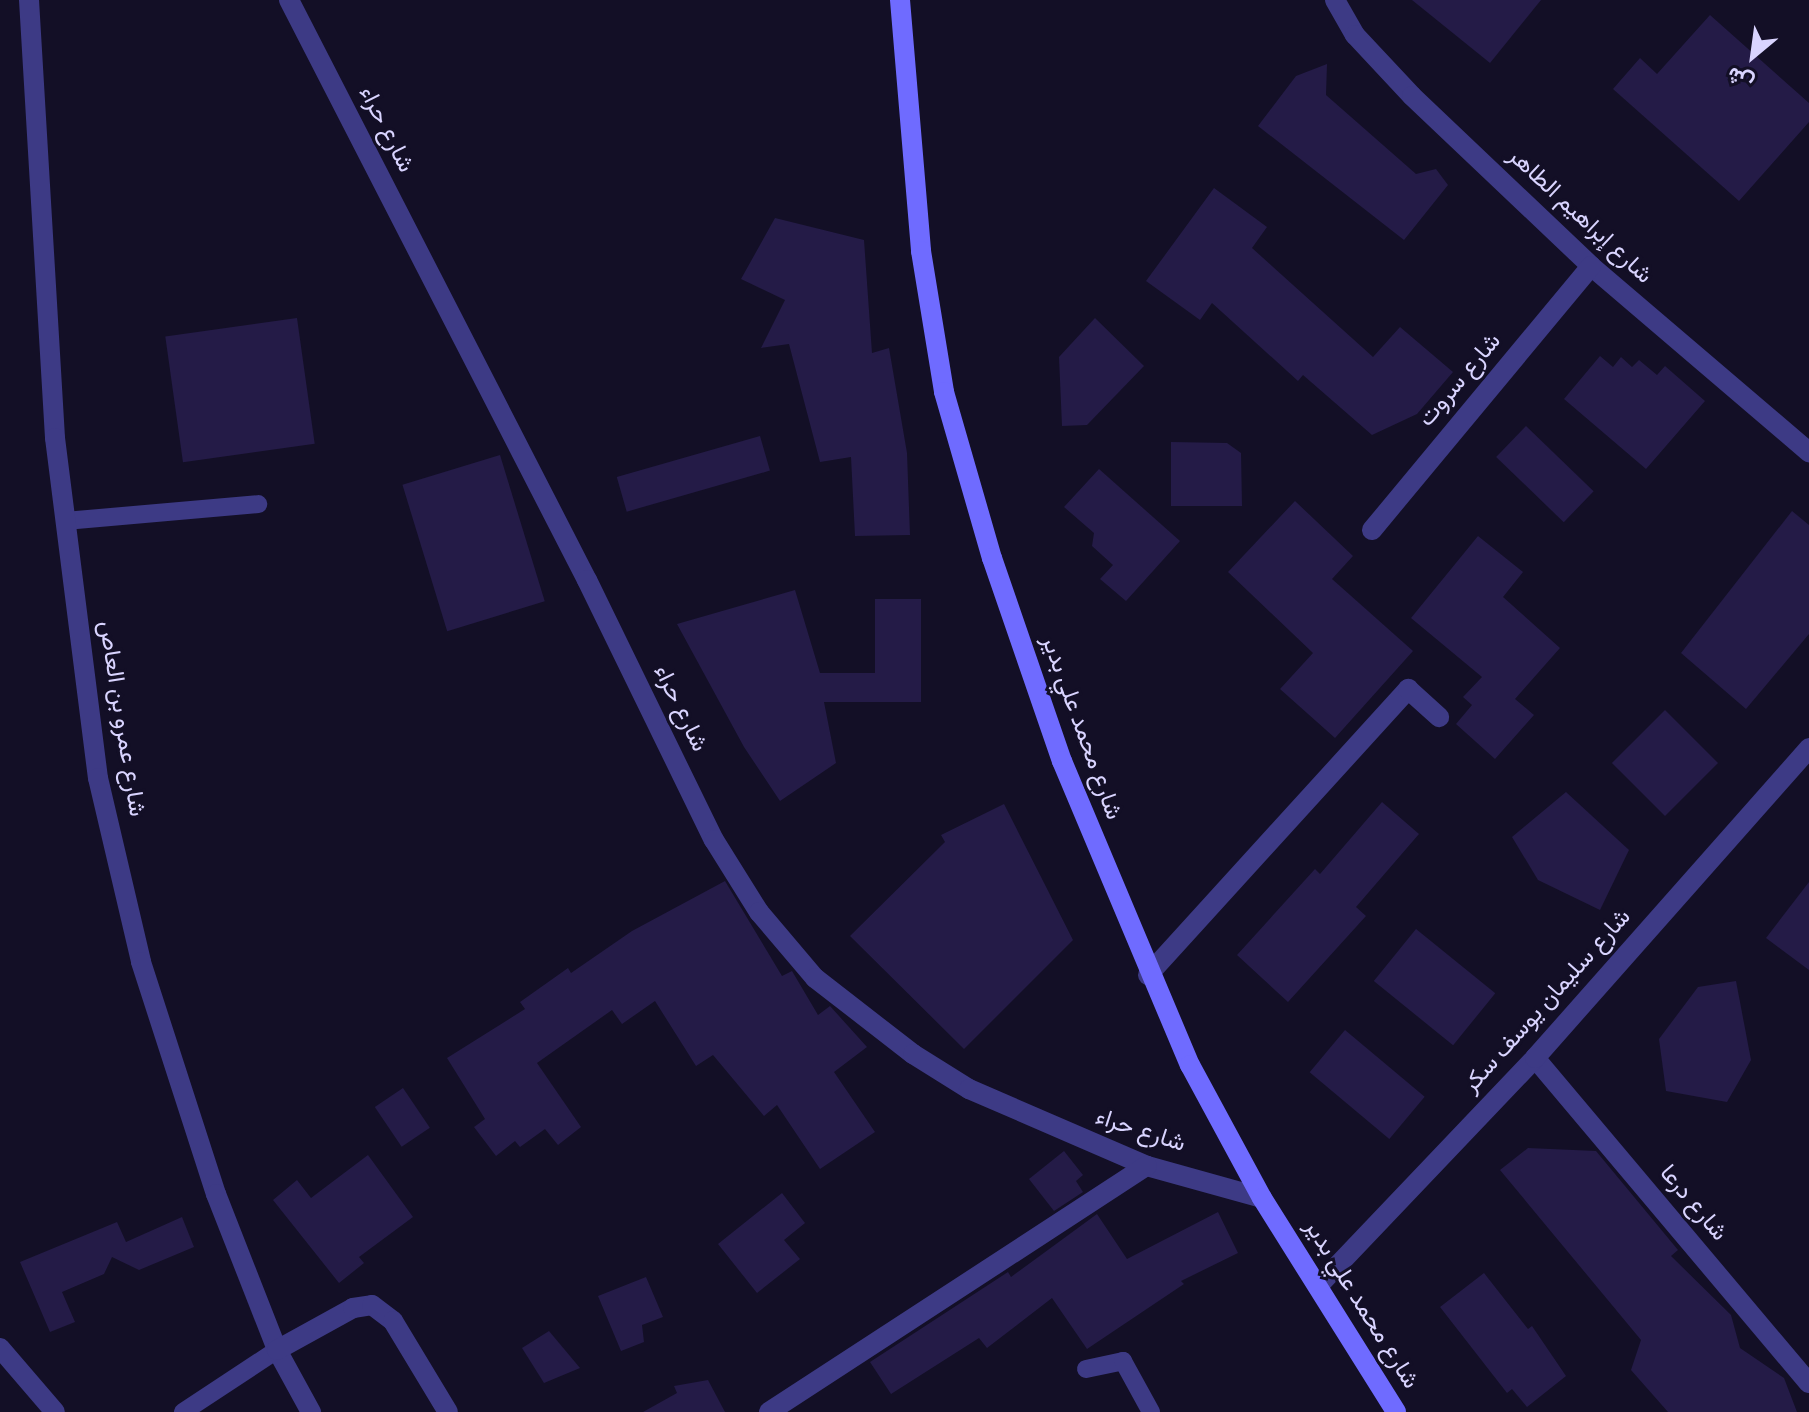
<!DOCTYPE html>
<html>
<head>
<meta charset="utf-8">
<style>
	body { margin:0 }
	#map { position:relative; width:1809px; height:1412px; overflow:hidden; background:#130f26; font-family:Overpass,Vazirmatn,sans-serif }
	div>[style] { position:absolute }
	.building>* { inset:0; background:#241b47; transform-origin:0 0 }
	.lane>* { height:18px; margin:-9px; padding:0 9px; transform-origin:9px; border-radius:9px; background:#3d3a85 }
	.street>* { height:20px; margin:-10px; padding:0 10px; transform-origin:10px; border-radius:10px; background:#3d3a85 }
	.secondary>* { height:20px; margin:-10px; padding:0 10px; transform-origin:10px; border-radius:10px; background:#6f6bff }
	span { translate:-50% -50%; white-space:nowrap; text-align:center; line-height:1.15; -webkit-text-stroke:6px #130f26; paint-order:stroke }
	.street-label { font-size:24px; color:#d9d4ff }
	.north { position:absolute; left:1713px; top:16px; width:80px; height:80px; -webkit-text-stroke:6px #130f26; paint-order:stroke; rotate:209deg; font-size:22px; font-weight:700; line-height:32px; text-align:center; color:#d9d4ff }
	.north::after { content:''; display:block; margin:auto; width:28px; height:36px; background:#d9d4ff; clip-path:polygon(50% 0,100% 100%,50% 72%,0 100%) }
</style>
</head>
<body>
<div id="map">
	<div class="building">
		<div style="clip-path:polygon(1412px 0,1541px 0,1490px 63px)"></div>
		<div style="clip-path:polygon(1710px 15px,1809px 103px,1809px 122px,1739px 201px,1613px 89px,1640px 58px,1657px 74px)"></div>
		<div style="clip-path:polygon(1327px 64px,1326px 95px,1416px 174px,1436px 169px,1448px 185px,1404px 240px,1258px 126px,1296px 76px)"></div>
		<div style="clip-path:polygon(1214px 188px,1267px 227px,1252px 248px,1373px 357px,1400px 327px,1453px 372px,1417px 414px,1372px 435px,1303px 375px,1298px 381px,1212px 303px,1200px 320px,1146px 281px)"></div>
		<div style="clip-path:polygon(775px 218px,864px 240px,872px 353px,889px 348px,907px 453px,910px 535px,855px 536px,851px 457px,820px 462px,789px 344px,761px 348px,785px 300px,741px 279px)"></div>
		<div style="left:297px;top:318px;width:127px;height:133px;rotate:82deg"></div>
		<div style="clip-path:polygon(1095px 318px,1144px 366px,1087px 425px,1062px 426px,1059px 357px)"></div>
		<div style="clip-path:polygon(1600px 356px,1613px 367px,1621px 357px,1632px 367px,1639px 360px,1657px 375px,1665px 366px,1705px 401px,1646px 469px,1564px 399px)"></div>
		<div style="left:1526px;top:426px;width:94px;height:43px;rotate:44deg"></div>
		<div style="left:760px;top:436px;width:36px;height:149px;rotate:74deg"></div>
		<div style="clip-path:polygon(1171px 442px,1227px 443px,1241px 453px,1242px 506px,1171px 506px)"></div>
		<div style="left:500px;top:455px;width:153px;height:102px;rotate:73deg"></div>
		<div style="clip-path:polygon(1099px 469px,1180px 541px,1126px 601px,1100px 579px,1113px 565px,1092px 546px,1094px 533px,1064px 507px)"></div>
		<div style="clip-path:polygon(1295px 501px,1353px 556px,1332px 579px,1413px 651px,1335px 738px,1280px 689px,1313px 653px,1228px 572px)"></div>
		<div style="clip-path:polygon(1792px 511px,1809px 525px,1809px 634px,1746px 709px,1681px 653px)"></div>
		<div style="clip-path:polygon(1478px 536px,1523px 572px,1503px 597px,1560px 648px,1515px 699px,1534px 715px,1495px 759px,1456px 724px,1472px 705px,1463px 697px,1482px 677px,1411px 618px)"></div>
		<div style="clip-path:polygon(795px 590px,820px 673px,875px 673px,875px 599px,921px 599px,921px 702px,824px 702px,836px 763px,780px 801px,744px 747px,677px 624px)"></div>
		<div style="left:1665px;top:710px;width:75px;height:75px;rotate:45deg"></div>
		<div style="clip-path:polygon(1566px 792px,1629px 850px,1600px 910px,1538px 880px,1512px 837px)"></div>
		<div style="clip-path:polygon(1382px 802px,1419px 834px,1356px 907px,1366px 916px,1288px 1002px,1237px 955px,1315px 869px,1320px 874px)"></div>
		<div style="clip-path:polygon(1004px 804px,1073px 940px,964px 1049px,850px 936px,945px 842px,941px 835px)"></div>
		<div style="clip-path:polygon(725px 881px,782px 976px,792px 971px,818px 1015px,830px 1006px,867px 1047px,834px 1072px,875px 1132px,820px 1169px,777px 1105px,764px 1116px,713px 1055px,696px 1066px,655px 1001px,622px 1024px,612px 1010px,537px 1063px,581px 1127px,558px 1145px,545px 1129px,520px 1147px,515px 1141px,496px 1156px,474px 1127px,485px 1119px,447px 1058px,525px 1009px,520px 1002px,568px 968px,571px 973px,632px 931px)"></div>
		<div style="clip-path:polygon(1809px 882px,1809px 970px,1766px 938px)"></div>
		<div style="left:1416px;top:929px;width:102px;height:67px;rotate:39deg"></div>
		<div style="clip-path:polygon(1736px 981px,1751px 1060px,1727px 1102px,1666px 1091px,1659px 1039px,1698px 987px)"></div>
		<div style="left:1345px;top:1030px;width:104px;height:55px;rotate:40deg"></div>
		<div style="left:403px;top:1088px;width:48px;height:34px;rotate:56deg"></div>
		<div style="clip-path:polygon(1528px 1148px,1596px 1151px,1678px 1250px,1671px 1256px,1731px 1315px,1740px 1348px,1784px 1378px,1797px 1412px,1668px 1412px,1631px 1370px,1641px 1340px,1500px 1170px)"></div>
		<div style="clip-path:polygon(1064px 1151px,1083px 1175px,1076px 1181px,1083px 1192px,1054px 1211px,1029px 1179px)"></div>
		<div style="clip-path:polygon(368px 1155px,413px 1217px,359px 1257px,364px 1263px,339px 1283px,273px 1200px,297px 1180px,311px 1198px)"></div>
		<div style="clip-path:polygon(782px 1193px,805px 1223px,784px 1240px,800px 1259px,757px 1293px,718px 1244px)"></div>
		<div style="clip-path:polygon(1218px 1212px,1238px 1253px,1181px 1281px,1184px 1284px,1087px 1349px,1052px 1298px,987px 1348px,979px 1338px,891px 1394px,870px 1362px,1008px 1272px,1011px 1277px,1097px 1214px,1127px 1259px)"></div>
		<div style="clip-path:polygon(182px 1217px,194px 1247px,139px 1270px,112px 1257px,104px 1274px,62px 1292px,75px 1322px,50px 1332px,20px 1262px,117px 1222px,126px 1242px)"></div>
		<div style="clip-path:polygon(1484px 1273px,1528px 1329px,1532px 1326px,1566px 1376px,1527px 1407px,1512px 1389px,1507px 1393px,1440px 1307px)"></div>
		<div style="clip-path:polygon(646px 1277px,663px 1317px,642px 1325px,644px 1342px,621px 1351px,598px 1296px)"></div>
		<div style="clip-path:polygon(549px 1331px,580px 1368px,544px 1383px,522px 1348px)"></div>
		<div style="clip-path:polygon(708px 1380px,725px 1412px,643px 1412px,677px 1393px,674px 1386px)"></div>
	</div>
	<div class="lane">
		<div style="left:65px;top:521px;width:194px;rotate:-5deg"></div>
		<div style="left:1086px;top:1369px;width:38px;rotate:-12deg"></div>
		<div style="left:1123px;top:1361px;width:58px;rotate:61.2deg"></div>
		<div style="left:183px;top:1412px;width:113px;rotate:-33.4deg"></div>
	</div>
	<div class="street">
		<div style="left:29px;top:0;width:439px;rotate:86.6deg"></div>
		<div style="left:55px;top:438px;width:343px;rotate:82.8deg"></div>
		<div style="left:98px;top:778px;width:189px;rotate:76.8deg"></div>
		<div style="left:141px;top:962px;width:244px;rotate:72.1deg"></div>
		<div style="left:216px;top:1194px;width:168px;rotate:68.6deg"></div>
		<div style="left:277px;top:1350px;width:71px;rotate:61.3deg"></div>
		<div style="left:289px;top:0;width:652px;rotate:62.81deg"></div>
		<div style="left:587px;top:580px;width:289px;rotate:64deg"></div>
		<div style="left:714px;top:840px;width:85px;rotate:58deg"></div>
		<div style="left:759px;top:912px;width:87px;rotate:49.7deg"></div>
		<div style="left:815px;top:978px;width:124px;rotate:37.8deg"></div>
		<div style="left:913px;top:1054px;width:66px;rotate:32deg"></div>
		<div style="left:969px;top:1089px;width:194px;rotate:23.4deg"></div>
		<div style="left:1147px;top:1166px;width:119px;rotate:15.5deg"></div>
		<div style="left:1335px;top:0;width:40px;rotate:60.3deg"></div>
		<div style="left:1355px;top:35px;width:83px;rotate:46.9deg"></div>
		<div style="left:1412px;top:96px;width:247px;rotate:43.5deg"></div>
		<div style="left:1591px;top:266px;width:287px;rotate:40.5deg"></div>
		<div style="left:1372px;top:530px;width:343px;rotate:-50.3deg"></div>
		<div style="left:1148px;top:975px;width:387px;rotate:-47.7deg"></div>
		<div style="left:1408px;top:689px;width:42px;rotate:42.1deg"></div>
		<div style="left:1535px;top:1058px;width:425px;rotate:49.9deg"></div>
		<div style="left:1318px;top:1286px;width:315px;rotate:-46.4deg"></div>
		<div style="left:1535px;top:1058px;width:414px;rotate:-48.5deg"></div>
		<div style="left:0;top:1348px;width:84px;rotate:49.3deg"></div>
		<div style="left:277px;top:1350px;width:87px;rotate:-28.9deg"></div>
		<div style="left:353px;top:1308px;width:19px;rotate:-9deg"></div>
		<div style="left:372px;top:1305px;width:26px;rotate:37deg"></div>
		<div style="left:393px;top:1321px;width:106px;rotate:58.9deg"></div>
		<div style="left:769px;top:1412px;width:451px;rotate:-33.1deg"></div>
	</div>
	<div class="secondary">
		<div style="left:900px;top:0;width:252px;rotate:85.2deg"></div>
		<div style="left:921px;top:251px;width:143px;rotate:80.7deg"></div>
		<div style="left:944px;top:392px;width:173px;rotate:73.9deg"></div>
		<div style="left:992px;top:558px;width:215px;rotate:71deg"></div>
		<div style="left:1062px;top:761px;width:330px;rotate:67.2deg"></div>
		<div style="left:1190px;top:1065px;width:151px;rotate:61.6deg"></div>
		<div style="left:1262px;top:1198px;width:252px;rotate:57.9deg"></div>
	</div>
	<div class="street-label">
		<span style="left:385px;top:130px;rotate:63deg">شارع حراء</span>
		<span style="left:1579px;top:217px;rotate:43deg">شارع إبراهيم الطاهر</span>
		<span style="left:1461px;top:381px;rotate:-50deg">شارع سروت</span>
		<span style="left:679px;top:709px;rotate:64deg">شارع حراء</span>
		<span style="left:120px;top:719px;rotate:81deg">شارع عمرو بن العاص</span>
		<span style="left:1080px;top:728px;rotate:70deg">شارع محمد علي بدير</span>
		<span style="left:1548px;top:1002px;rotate:-48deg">شارع سليمان يوسف سكر</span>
		<span style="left:1140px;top:1132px;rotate:18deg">شارع حراء</span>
		<span style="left:1692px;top:1204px;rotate:50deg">شارع درعا</span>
		<span style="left:1360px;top:1305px;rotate:58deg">شارع محمد علي بدير</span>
	</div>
	<div class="north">ش</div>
</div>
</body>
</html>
